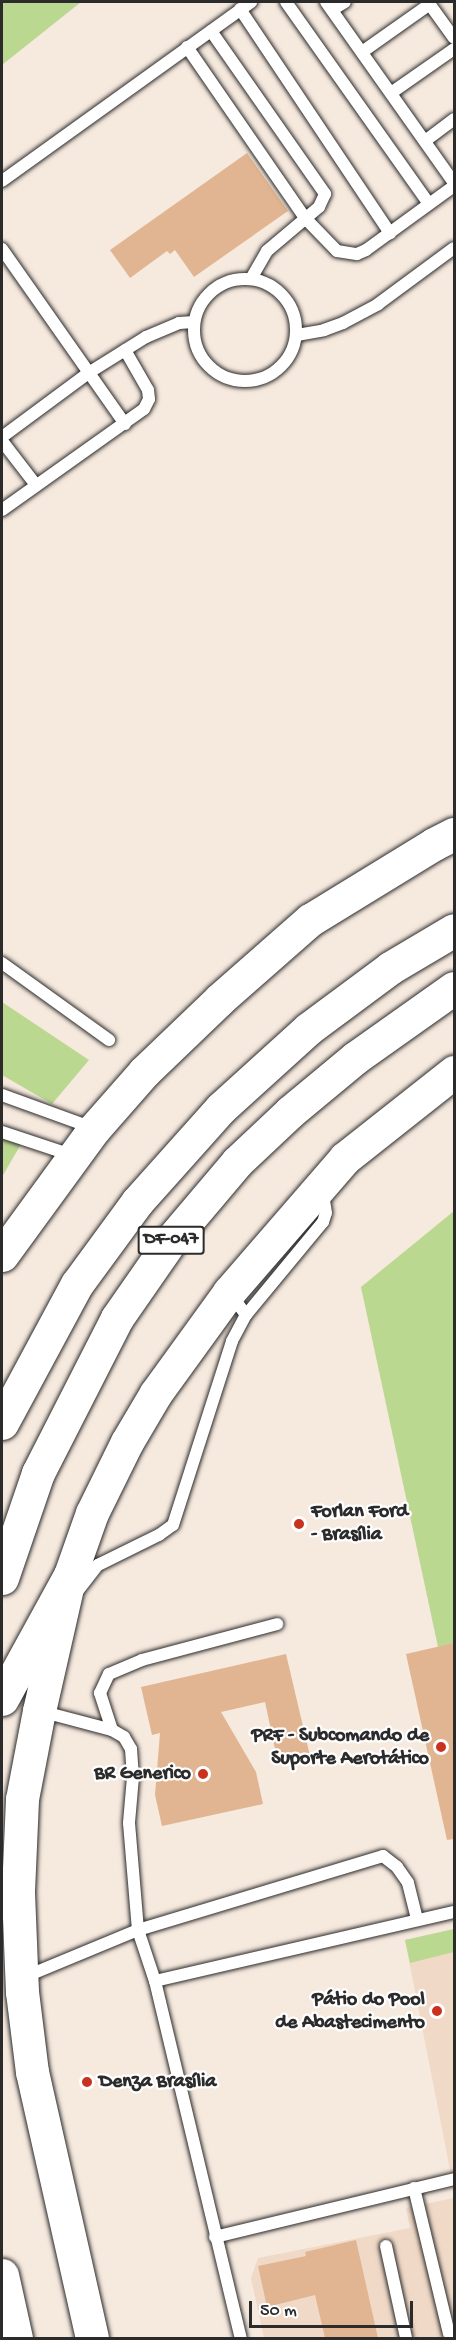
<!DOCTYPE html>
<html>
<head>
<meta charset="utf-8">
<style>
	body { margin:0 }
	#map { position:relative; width:456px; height:2340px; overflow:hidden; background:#f6e9de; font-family:"Gochi Hand",sans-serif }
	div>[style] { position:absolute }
	.built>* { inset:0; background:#f0d9c7 }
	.green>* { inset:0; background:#bbd891 }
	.building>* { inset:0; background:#e1b591 }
	.roads { filter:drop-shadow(0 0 2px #2b2b2b) drop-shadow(0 0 2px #2b2b2b) }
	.lane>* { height:12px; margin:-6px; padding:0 6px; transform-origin:6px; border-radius:6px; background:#fff }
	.lane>.ring { margin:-6px; padding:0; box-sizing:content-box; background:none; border:12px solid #fff; border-radius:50% }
	.secondary>* { height:33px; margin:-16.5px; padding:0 16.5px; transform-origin:16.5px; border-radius:16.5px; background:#fff }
	.primary>* { height:33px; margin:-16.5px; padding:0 16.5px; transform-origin:16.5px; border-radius:16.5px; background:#fff }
	.dots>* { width:16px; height:16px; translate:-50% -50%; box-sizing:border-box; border:3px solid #fff; border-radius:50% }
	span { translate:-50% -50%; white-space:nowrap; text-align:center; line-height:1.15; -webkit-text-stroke:4.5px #fff; paint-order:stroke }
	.shield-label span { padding:2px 4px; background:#fff; border:2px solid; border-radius:4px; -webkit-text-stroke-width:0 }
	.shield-label { font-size:18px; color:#2b2b2b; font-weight:700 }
	.poi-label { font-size:20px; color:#2b2b2b; font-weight:700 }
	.left { translate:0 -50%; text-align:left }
	.right { translate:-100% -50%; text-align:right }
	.frame { position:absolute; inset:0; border:3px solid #2b2b2b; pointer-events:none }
	.scale { position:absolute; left:249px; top:2301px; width:164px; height:27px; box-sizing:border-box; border:3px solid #2b2b2b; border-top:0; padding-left:8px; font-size:18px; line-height:21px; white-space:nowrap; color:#2b2b2b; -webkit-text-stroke:4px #fff; paint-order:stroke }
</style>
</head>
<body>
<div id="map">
	<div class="built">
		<div style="clip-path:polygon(454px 1929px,454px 2190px,405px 1940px)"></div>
		<div style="clip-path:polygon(454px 2198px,454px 2338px,264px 2338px,251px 2278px,258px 2258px,410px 2228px,406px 2208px)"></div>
	</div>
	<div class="green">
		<div style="clip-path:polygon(2px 2px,81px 2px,2px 65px)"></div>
		<div style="clip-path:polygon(2px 1002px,89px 1060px,52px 1104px,2px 1075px)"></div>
		<div style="clip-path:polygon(2px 1139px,21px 1144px,2px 1177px)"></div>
		<div style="clip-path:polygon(454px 1211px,454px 1644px,438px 1647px,361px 1287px)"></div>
		<div style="clip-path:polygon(454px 1929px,454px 1952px,410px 1963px,405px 1940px)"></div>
	</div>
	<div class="building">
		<div style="clip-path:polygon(247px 153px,288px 211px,194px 277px,175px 250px,170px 254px,167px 251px,130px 278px,110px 250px)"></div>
		<div style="clip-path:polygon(454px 1643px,454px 1839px,447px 1840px,406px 1654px)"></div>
		<div style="clip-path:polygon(286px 1654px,310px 1756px,278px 1763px,265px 1702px,221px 1712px,256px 1772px,263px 1804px,162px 1826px,155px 1795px,160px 1733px,152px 1735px,141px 1687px)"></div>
		<div style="clip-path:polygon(356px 2240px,378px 2338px,325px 2338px,315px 2295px,267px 2307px,258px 2266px,306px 2256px,305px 2252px)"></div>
	</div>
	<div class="roads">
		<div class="lane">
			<div style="left:286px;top:2px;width:247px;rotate:54.7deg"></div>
			<div style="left:326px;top:2px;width:222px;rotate:54.7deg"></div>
			<div style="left:428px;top:2px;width:44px;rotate:54.2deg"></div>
			<div style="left:240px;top:9px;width:270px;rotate:56.2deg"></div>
			<div style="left:332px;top:10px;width:15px;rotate:-32deg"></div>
			<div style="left:211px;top:31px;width:199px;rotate:55deg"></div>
			<div style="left:325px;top:194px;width:14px;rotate:115deg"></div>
			<div style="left:319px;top:207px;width:68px;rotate:139.8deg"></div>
			<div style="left:267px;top:251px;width:32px;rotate:120deg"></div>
			<div style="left:187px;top:47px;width:208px;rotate:55.4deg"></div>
			<div style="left:305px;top:218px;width:46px;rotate:45.9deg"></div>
			<div style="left:337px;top:251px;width:20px;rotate:9deg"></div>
			<div style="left:357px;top:254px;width:10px;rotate:-24deg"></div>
			<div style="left:366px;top:250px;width:109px;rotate:-36deg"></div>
			<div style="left:362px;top:52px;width:83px;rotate:-35.2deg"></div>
			<div style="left:391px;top:93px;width:77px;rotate:-34.9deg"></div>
			<div style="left:425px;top:141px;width:36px;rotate:-37deg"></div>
			<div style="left:2px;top:181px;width:307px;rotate:-35.7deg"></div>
			<div style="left:2px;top:249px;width:214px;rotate:54.9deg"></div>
			<div class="ring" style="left:194px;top:279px;width:90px;height:90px"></div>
			<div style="left:297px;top:335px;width:27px;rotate:-10deg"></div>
			<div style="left:324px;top:330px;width:20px;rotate:-20deg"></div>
			<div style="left:343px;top:323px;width:40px;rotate:-28deg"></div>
			<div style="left:378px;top:304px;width:94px;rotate:-36.4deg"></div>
			<div style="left:2px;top:437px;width:109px;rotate:-36.5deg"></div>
			<div style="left:90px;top:372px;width:66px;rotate:-32deg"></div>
			<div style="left:146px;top:337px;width:36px;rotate:-23deg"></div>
			<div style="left:179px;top:323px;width:15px;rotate:-4deg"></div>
			<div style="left:2px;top:441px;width:56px;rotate:52.3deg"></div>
			<div style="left:2px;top:510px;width:174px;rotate:-35.4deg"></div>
			<div style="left:144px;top:409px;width:11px;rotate:-63deg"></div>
			<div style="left:149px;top:399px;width:9px;rotate:-96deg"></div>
			<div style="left:148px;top:390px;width:46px;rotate:-119.9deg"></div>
			<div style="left:2px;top:963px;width:132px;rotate:35.7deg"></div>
			<div style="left:2px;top:1095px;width:97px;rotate:19.9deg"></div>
			<div style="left:2px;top:1132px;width:73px;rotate:18.4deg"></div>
			<div style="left:246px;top:1315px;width:121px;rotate:-50.4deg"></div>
			<div style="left:323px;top:1222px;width:9px;rotate:-72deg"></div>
			<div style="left:326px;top:1213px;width:24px;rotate:-99deg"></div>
			<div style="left:76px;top:1593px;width:36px;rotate:-52deg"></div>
			<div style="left:98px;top:1565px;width:68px;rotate:-26.2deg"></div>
			<div style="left:159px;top:1535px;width:17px;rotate:-36deg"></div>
			<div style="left:173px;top:1525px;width:193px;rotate:-72.2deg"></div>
			<div style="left:232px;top:1341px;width:30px;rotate:-62deg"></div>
			<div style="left:246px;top:1315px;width:26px;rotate:-126deg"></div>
			<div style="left:40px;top:1711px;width:74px;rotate:14.8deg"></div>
			<div style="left:112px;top:1730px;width:14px;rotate:30deg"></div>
			<div style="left:124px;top:1737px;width:14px;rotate:60deg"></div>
			<div style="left:131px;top:1749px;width:28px;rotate:86deg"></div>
			<div style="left:133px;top:1777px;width:46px;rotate:95deg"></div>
			<div style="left:129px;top:1823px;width:107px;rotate:85.2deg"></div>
			<div style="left:138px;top:1930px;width:54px;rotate:71.6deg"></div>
			<div style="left:155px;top:1981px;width:367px;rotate:76.5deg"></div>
			<div style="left:112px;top:1730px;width:39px;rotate:-108deg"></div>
			<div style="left:100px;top:1693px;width:21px;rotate:-65deg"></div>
			<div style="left:109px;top:1674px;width:36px;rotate:-23deg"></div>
			<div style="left:142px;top:1660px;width:140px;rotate:-14.9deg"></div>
			<div style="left:22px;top:1978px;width:126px;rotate:-22.5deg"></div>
			<div style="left:138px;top:1930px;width:256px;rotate:-16.8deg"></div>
			<div style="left:383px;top:1856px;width:18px;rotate:38deg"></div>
			<div style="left:397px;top:1867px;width:19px;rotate:55deg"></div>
			<div style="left:408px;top:1883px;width:37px;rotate:76deg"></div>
			<div style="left:155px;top:1981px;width:307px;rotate:-13deg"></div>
			<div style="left:414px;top:2188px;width:150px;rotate:76.5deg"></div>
			<div style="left:215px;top:2237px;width:246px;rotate:-13.6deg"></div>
			<div style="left:386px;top:2246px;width:94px;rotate:77.7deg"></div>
		</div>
		<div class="secondary">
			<div style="left:2px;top:1255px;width:156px;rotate:-53.9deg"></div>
			<div style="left:94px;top:1129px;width:76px;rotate:-48.7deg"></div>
			<div style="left:144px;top:1072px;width:105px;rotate:-43.8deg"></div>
			<div style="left:220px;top:999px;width:120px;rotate:-41.3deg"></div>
			<div style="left:310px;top:920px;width:145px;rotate:-31.5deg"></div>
			<div style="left:434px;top:844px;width:22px;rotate:-27deg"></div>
			<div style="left:92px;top:2338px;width:273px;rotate:-102.7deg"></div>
			<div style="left:32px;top:2072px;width:81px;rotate:-97.1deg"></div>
			<div style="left:22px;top:1992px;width:101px;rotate:-92.3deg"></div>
			<div style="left:18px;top:1891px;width:92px;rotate:-87.5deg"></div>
			<div style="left:22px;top:1799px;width:90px;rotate:-79.1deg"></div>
			<div style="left:39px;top:1711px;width:139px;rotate:-77.2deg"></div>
			<div style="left:70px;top:1575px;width:66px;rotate:-70.5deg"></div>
			<div style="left:92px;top:1513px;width:79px;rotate:-63.8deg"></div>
			<div style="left:127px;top:1442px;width:57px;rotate:-59.4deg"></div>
			<div style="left:156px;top:1393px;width:125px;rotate:-54.1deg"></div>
			<div style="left:229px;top:1292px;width:177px;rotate:-49.1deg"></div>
			<div style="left:345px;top:1158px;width:139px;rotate:-38.3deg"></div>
		</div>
		<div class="primary">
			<div style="left:2px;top:1423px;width:158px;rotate:-61.7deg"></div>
			<div style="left:77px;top:1284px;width:102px;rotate:-53.8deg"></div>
			<div style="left:137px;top:1202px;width:126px;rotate:-48.2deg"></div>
			<div style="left:221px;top:1108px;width:118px;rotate:-42.2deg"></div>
			<div style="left:308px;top:1029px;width:102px;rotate:-36.6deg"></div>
			<div style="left:390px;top:968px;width:74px;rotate:-30.7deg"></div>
			<div style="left:2px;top:1578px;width:111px;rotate:-71.1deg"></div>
			<div style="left:38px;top:1473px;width:174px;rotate:-63deg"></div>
			<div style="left:117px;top:1318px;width:96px;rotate:-55.2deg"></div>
			<div style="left:172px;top:1239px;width:101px;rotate:-49.8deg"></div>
			<div style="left:237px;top:1162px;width:73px;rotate:-43.3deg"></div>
			<div style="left:290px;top:1112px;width:85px;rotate:-39.7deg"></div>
			<div style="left:355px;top:1058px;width:121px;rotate:-35.3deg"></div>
			<div style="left:2px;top:1699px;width:141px;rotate:-61.3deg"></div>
			<div style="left:2px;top:2275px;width:65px;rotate:77.5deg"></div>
		</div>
	</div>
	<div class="dots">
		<div style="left:299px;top:1524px;background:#c8321e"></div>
		<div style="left:441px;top:1747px;background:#c8321e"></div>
		<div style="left:203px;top:1774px;background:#c8321e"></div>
		<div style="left:437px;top:2011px;background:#c8321e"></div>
		<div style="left:87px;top:2082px;background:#c8321e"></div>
	</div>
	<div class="shield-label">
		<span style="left:171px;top:1240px">DF-047</span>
	</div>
	<div class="poi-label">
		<span class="left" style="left:311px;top:1524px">Forlan Ford<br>- Brasília</span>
		<span class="right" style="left:429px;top:1748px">PRF - Subcomando de<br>Suporte Aerotático</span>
		<span class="right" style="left:191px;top:1774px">BR Generico</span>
		<span class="right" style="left:425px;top:2012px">Pátio do Pool<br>de Abastecimento</span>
		<span class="left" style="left:99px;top:2082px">Denza Brasília</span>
	</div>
	<div class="frame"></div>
	<div class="scale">50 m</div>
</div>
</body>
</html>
